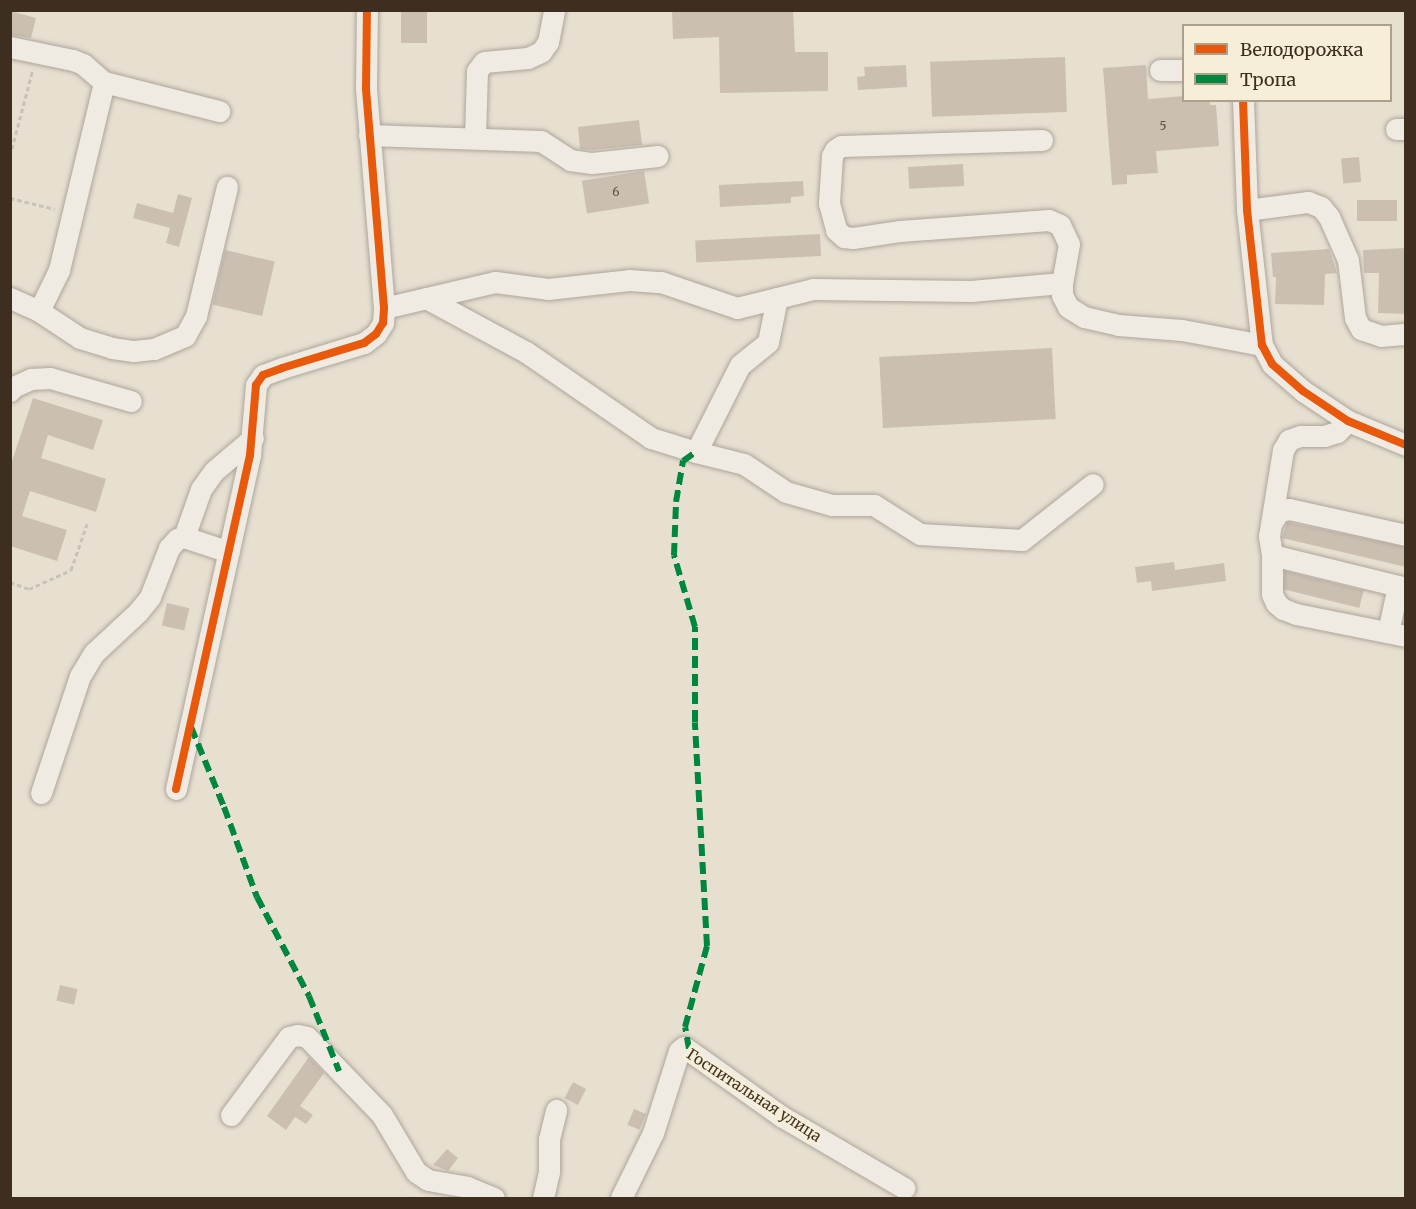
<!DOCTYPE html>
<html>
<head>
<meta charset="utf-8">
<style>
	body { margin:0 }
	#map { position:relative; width:1416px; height:1209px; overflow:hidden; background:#e7e0d1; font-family:Merriweather,serif }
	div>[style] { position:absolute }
	.building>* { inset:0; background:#cbbfb2; transform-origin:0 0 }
	.path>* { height:3px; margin-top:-1.5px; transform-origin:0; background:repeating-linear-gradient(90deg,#c8c2b9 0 4.5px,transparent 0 7.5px) }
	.roads { filter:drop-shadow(0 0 2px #ada599) drop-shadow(0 0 2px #ada599) }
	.minor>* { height:21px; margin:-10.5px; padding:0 10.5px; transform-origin:10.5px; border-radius:10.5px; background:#efebe3 }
	.quiet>* { height:6px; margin-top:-3px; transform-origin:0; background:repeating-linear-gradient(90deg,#00873e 0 12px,transparent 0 18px) }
	.cycleway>* { height:8px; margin:-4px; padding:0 4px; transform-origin:4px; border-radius:4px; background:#e8590c }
	span { translate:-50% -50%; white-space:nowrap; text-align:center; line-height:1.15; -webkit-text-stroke:6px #f7eed8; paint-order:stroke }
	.number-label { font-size:12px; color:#605244 }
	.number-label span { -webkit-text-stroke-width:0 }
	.street-label { font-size:15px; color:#3d2e20 }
	.frame { position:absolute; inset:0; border:12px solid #3d2e20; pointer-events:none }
	.legend { position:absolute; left:1182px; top:24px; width:210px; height:78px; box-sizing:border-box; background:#f7eed8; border:2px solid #ada18e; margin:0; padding:8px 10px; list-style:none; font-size:18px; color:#3d2e20 }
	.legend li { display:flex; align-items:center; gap:12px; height:30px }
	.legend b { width:30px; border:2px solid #ada18e }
</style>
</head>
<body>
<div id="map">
	<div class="building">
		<div style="left:401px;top:10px;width:26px;height:33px"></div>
		<div style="clip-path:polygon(672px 10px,793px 10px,795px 52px,828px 52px,828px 91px,720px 93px,719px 37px,673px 39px)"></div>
		<div style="clip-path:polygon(10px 11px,36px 18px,31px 38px,10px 35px)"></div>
		<div style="left:1065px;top:57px;width:55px;height:135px;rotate:88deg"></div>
		<div style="clip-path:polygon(906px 65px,907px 87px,858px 90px,857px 77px,865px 76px,864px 67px)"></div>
		<div style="clip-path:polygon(1146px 65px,1148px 99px,1184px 96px,1184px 100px,1210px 100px,1210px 105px,1216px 105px,1219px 146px,1156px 151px,1158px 173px,1127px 175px,1127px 184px,1112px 185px,1103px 68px)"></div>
		<div style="clip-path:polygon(639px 120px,642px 145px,592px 150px,580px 149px,578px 127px)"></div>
		<div style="left:1359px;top:157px;width:25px;height:18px;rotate:85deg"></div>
		<div style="left:963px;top:164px;width:22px;height:55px;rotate:87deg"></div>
		<div style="left:644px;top:171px;width:33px;height:63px;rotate:81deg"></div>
		<div style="clip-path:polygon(803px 181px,804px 196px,791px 197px,791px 203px,720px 207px,719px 185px)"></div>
		<div style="clip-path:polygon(178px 194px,192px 198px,179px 247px,166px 243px,170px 228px,133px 218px,137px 203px,173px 213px)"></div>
		<div style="left:1397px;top:200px;width:21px;height:40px;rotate:90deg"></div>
		<div style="left:820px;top:234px;width:22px;height:125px;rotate:87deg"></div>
		<div style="clip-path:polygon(1406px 248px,1406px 314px,1378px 313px,1379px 273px,1364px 273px,1363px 250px)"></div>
		<div style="clip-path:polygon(1329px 249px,1337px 273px,1325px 274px,1324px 305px,1275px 304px,1276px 277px,1273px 277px,1271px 253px)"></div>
		<div style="left:225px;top:250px;width:51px;height:56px;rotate:13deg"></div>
		<div style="left:1052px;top:348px;width:71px;height:173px;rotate:87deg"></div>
		<div style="clip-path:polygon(33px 398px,103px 420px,93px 450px,48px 435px,41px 458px,106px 479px,96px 512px,30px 491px,22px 516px,67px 530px,57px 561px,10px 546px,10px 467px)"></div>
		<div style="clip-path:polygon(1287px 522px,1406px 547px,1406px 567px,1282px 538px)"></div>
		<div style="clip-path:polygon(1174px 562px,1175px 570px,1224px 563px,1226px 581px,1152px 591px,1151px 581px,1137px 583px,1135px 567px)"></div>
		<div style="left:1285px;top:571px;width:81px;height:18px;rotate:14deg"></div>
		<div style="left:167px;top:603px;width:23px;height:23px;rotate:13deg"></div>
		<div style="left:60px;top:985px;width:18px;height:16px;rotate:13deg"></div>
		<div style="clip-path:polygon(309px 1057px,324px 1073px,300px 1106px,313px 1115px,306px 1124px,295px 1117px,286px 1130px,267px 1116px)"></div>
		<div style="left:573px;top:1082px;width:15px;height:18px;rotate:28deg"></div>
		<div style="left:634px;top:1109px;width:13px;height:17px;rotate:23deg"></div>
		<div style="clip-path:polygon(447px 1149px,458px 1158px,448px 1171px,433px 1165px)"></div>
	</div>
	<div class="path">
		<div style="left:10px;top:156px;width:90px;rotate:-75.2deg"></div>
		<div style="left:10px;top:198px;width:46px;rotate:13.7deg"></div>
		<div style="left:10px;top:582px;width:20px;rotate:20deg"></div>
		<div style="left:29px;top:589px;width:46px;rotate:-24.3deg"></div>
		<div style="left:71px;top:570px;width:49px;rotate:-70.8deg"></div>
	</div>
	<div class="roads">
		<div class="minor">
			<div style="left:10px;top:47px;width:64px;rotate:11.7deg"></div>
			<div style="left:73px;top:60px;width:11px;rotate:22deg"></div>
			<div style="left:83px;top:64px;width:28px;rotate:41deg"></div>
			<div style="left:104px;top:82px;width:119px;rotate:14.2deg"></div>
			<div style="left:1160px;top:70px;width:24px"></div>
			<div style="left:1243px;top:100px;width:110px;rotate:87.9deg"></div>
			<div style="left:1247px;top:210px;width:136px;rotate:83.7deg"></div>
			<div style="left:1262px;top:345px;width:21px;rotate:62deg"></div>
			<div style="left:1272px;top:364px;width:41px;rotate:41.1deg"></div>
			<div style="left:1303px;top:391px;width:54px;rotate:33.7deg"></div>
			<div style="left:1348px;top:421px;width:63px;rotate:22.5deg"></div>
			<div style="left:1396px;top:129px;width:10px"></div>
			<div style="left:369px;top:135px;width:172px;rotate:2deg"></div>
			<div style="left:541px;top:141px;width:35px;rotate:33deg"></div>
			<div style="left:570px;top:160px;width:22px;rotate:8deg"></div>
			<div style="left:592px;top:163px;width:66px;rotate:-6.1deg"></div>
			<div style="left:475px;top:138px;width:67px;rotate:-88.3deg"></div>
			<div style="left:477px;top:71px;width:11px;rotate:-52deg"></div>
			<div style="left:484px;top:62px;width:44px;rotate:-5.2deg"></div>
			<div style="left:528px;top:58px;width:14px;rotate:-25deg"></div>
			<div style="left:541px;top:52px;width:12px;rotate:-55deg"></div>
			<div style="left:548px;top:42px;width:33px;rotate:-79deg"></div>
			<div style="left:1042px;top:140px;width:201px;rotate:178.3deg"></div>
			<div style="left:841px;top:146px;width:7px;rotate:146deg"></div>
			<div style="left:835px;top:150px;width:7px;rotate:117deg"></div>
			<div style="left:832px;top:156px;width:47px;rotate:93.7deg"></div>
			<div style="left:829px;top:203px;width:28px;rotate:75deg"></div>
			<div style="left:836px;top:230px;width:11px;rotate:41deg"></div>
			<div style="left:844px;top:237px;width:9px;rotate:6deg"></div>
			<div style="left:853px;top:238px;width:48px;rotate:-8.5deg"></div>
			<div style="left:900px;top:231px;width:149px;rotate:-4.2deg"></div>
			<div style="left:1049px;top:220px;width:12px;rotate:24deg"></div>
			<div style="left:1060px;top:225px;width:21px;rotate:65deg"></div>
			<div style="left:1069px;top:244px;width:40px;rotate:100deg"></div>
			<div style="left:1062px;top:283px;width:12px;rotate:90deg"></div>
			<div style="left:1062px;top:295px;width:13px;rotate:63deg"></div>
			<div style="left:1068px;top:307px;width:19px;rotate:32deg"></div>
			<div style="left:1084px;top:317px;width:35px;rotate:13deg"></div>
			<div style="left:1118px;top:325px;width:64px;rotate:4.5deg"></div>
			<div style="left:1182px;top:330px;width:81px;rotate:10.6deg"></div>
			<div style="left:1247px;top:210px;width:62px;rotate:-7.5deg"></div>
			<div style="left:1308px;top:202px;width:14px;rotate:21deg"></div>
			<div style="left:1321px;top:207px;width:13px;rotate:51deg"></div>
			<div style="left:1329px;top:217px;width:47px;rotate:66.2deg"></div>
			<div style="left:1348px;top:260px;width:58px;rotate:83.1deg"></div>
			<div style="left:1355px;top:318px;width:13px;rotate:61deg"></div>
			<div style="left:1361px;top:329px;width:21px;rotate:19deg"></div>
			<div style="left:1381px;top:336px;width:25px;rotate:-5deg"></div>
			<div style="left:10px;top:298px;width:32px;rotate:24deg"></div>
			<div style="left:39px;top:311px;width:49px;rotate:33.4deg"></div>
			<div style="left:80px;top:338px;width:34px;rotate:17deg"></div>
			<div style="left:112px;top:348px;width:22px;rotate:8deg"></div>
			<div style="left:134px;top:351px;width:20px;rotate:-6deg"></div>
			<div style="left:154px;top:349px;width:34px;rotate:-23deg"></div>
			<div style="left:185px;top:336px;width:23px;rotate:-61deg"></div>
			<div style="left:196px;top:316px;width:133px;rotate:-76.5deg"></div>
			<div style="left:426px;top:298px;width:114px;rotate:28.4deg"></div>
			<div style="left:526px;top:352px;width:152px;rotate:34.5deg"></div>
			<div style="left:651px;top:438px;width:47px;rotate:17.3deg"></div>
			<div style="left:696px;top:452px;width:97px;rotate:-63.2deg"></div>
			<div style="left:740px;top:365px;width:36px;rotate:-39deg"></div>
			<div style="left:768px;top:342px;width:45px;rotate:-78.4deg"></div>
			<div style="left:384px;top:308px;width:114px;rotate:-13.2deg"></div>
			<div style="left:495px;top:282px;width:53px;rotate:7.5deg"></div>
			<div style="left:548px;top:289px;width:81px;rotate:-6.3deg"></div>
			<div style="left:629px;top:280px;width:32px;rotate:4deg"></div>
			<div style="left:661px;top:282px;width:80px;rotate:18.9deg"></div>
			<div style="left:737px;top:308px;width:78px;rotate:-14deg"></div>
			<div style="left:813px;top:289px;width:158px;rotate:0.7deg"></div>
			<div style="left:971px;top:291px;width:91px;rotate:-5deg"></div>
			<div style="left:39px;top:311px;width:46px;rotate:-64deg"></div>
			<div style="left:59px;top:270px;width:193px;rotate:-76.5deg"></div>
			<div style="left:10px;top:391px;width:5px;rotate:-53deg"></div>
			<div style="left:13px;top:387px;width:20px;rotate:-24deg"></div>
			<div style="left:31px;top:379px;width:19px;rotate:-3deg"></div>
			<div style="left:50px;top:378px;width:84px;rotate:15.9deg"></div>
			<div style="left:1348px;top:421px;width:16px;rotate:135deg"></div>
			<div style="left:1337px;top:432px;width:14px;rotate:163deg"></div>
			<div style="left:1324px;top:436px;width:24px;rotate:180deg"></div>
			<div style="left:1300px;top:436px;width:12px;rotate:160deg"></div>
			<div style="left:1289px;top:440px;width:12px;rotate:121deg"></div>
			<div style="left:1283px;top:450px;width:87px;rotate:99.2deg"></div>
			<div style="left:1269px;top:536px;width:19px;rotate:81deg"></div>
			<div style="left:1272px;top:555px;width:39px;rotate:90deg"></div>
			<div style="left:1272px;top:594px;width:10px;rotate:66deg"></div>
			<div style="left:1276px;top:603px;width:9px;rotate:41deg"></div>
			<div style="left:1283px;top:609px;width:14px;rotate:21deg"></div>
			<div style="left:1296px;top:614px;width:112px;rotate:11.3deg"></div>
			<div style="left:696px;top:452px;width:49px;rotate:14deg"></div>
			<div style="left:744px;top:464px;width:50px;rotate:33.7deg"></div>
			<div style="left:786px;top:492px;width:48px;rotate:15.8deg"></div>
			<div style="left:832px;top:505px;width:42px"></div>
			<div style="left:874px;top:505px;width:54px;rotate:32.2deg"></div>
			<div style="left:920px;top:534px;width:102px;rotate:3.4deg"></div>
			<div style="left:1022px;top:540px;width:90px;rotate:-38.3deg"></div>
			<div style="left:1271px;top:524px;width:15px;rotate:-58deg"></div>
			<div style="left:1279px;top:511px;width:10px;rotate:-11deg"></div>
			<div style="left:1289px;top:509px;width:120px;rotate:12.5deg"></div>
			<div style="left:184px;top:537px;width:51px;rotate:-70.5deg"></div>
			<div style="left:201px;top:489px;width:22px;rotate:-54deg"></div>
			<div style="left:214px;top:471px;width:51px;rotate:-40.2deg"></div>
			<div style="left:1272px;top:555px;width:138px;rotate:13.8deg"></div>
			<div style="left:1388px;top:632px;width:47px;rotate:-77.7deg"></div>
			<div style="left:176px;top:789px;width:342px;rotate:-77.5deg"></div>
			<div style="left:250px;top:455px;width:70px;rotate:-85.1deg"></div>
			<div style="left:256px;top:385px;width:12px;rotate:-55deg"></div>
			<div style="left:263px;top:375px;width:20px;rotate:-20deg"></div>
			<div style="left:282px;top:368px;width:86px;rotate:-17deg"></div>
			<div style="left:364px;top:343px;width:15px;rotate:-37deg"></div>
			<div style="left:376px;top:334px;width:13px;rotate:-58deg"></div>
			<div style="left:383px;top:323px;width:15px;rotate:-86deg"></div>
			<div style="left:384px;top:308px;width:221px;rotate:-94.7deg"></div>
			<div style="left:366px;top:88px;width:78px;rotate:-89.3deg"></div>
			<div style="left:41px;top:793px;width:123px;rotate:-71.6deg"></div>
			<div style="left:80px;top:676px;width:27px;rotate:-59deg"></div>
			<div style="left:94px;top:653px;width:60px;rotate:-43deg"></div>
			<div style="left:138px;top:612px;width:19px;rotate:-51deg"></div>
			<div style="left:150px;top:597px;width:53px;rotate:-68.8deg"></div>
			<div style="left:169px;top:548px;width:12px;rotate:-48deg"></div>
			<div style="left:177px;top:539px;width:7px;rotate:-16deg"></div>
			<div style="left:184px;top:537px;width:47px;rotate:18.4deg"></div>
			<div style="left:231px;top:1115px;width:97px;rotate:-53.4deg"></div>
			<div style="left:289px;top:1037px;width:9px;rotate:-13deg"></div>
			<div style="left:298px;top:1035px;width:9px;rotate:13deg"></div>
			<div style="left:307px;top:1037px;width:108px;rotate:46.1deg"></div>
			<div style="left:382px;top:1115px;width:66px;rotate:59.2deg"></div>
			<div style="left:416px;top:1172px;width:14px;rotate:34deg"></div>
			<div style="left:428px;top:1180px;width:40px;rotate:10deg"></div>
			<div style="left:467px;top:1187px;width:29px;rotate:22deg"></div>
			<div style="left:543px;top:1198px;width:27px;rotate:-77deg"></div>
			<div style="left:549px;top:1172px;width:33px;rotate:-90deg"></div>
			<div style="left:549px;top:1139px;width:30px;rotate:-76deg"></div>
			<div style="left:621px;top:1198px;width:72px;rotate:-63.8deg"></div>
			<div style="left:653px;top:1133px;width:86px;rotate:-72.4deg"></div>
			<div style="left:679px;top:1051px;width:6px;rotate:-39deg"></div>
			<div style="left:684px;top:1047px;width:119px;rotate:35.4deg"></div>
			<div style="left:781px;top:1116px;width:143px;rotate:30.3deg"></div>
		</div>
	</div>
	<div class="quiet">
		<div style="left:191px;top:727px;width:87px;rotate:67.6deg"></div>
		<div style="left:224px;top:807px;width:96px;rotate:69.9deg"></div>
		<div style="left:257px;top:897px;width:112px;rotate:62.3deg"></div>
		<div style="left:309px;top:996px;width:81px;rotate:68.2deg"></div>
		<div style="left:689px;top:1049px;width:22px;rotate:-100deg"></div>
		<div style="left:685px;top:1027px;width:84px;rotate:-74.8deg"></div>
		<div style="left:707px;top:946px;width:224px;rotate:-93.1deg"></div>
		<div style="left:695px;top:722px;width:95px;rotate:-90deg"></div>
		<div style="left:695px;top:627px;width:75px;rotate:-106.3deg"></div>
		<div style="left:674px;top:555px;width:53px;rotate:-87.8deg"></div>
		<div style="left:676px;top:502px;width:42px;rotate:-80.3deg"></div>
		<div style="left:683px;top:461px;width:16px;rotate:-35deg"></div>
	</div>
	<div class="cycleway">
		<div style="left:1243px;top:100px;width:110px;rotate:87.9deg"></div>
		<div style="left:1247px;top:210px;width:136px;rotate:83.7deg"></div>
		<div style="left:1262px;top:345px;width:21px;rotate:62deg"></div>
		<div style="left:1272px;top:364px;width:41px;rotate:41.1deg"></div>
		<div style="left:1303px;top:391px;width:54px;rotate:33.7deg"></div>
		<div style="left:1348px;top:421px;width:63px;rotate:22.5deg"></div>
		<div style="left:176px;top:789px;width:342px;rotate:-77.5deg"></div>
		<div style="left:250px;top:455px;width:70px;rotate:-85.1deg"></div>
		<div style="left:256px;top:385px;width:12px;rotate:-55deg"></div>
		<div style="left:263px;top:375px;width:20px;rotate:-20deg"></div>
		<div style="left:282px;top:368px;width:86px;rotate:-17deg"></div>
		<div style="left:364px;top:343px;width:15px;rotate:-37deg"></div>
		<div style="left:376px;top:334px;width:13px;rotate:-58deg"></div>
		<div style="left:383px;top:323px;width:15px;rotate:-86deg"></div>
		<div style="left:384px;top:308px;width:221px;rotate:-94.7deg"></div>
		<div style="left:366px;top:88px;width:78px;rotate:-89.3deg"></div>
	</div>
	<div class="number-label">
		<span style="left:1163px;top:126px">5</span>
		<span style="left:616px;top:192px">6</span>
	</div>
	<div class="street-label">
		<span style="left:754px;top:1095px;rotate:33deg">Госпитальная улица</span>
	</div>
	<div class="frame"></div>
	<ul class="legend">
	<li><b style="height:8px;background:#e8590c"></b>Велодорожка</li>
	<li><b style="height:8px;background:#00873e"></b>Тропа</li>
	</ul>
</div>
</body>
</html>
